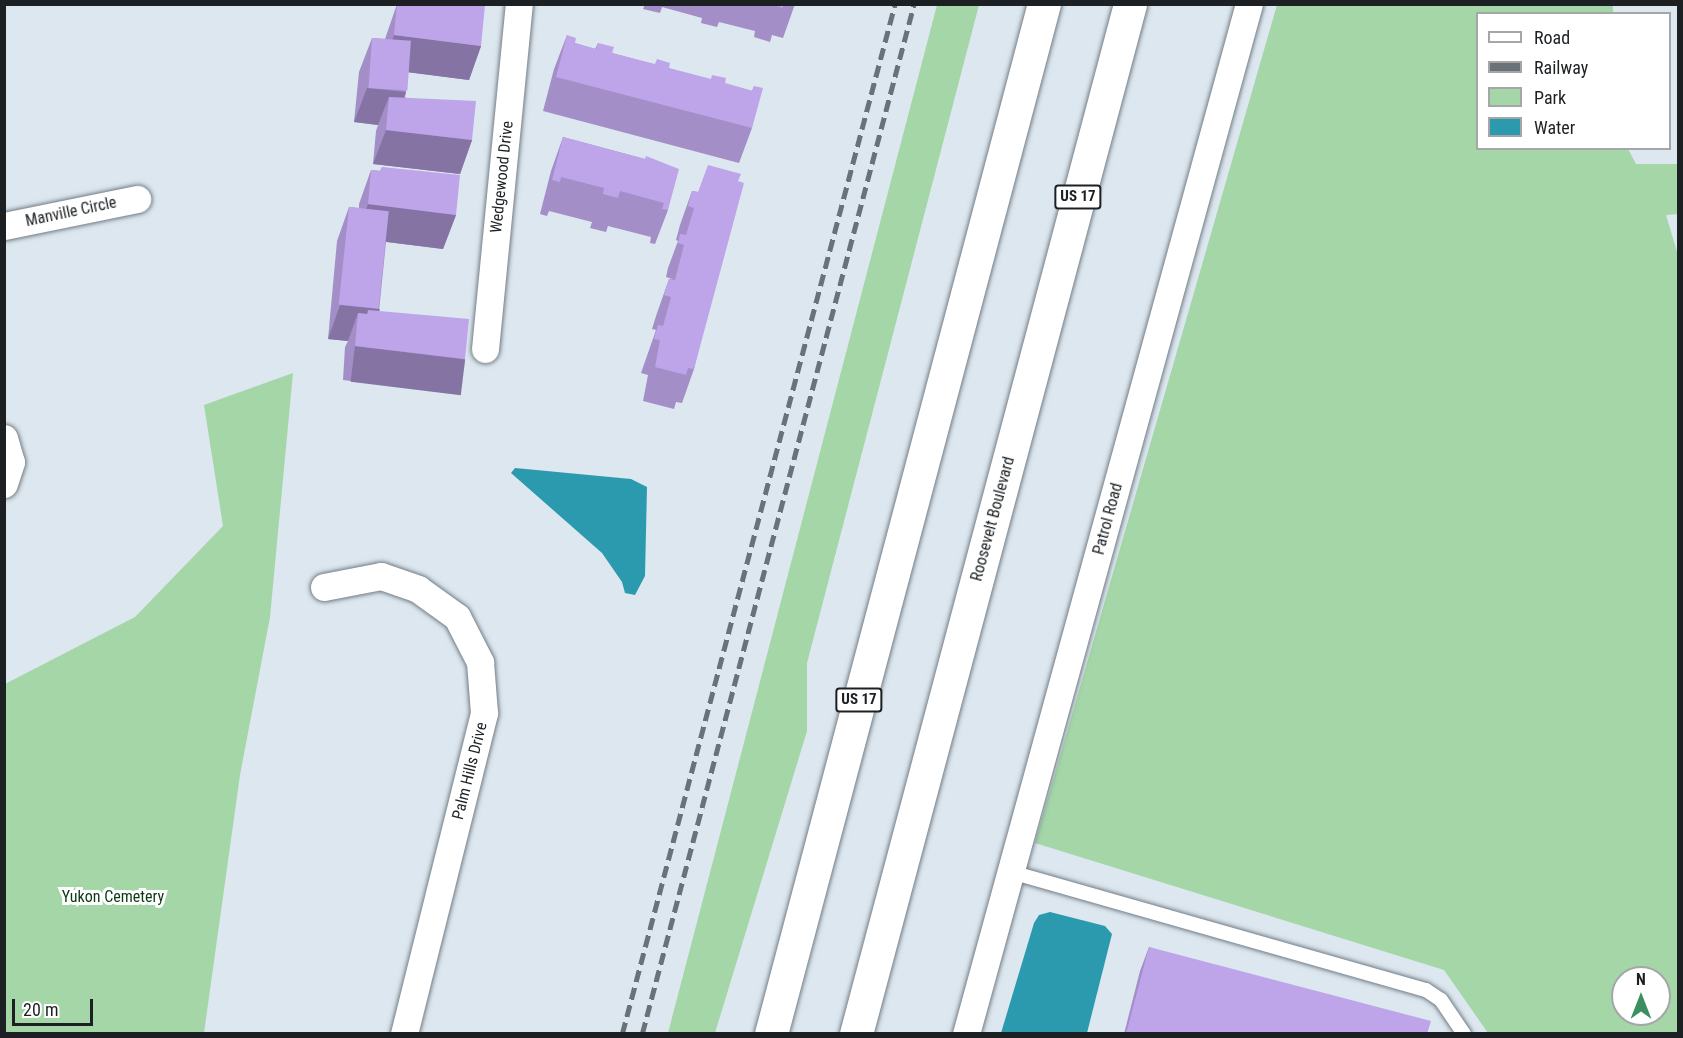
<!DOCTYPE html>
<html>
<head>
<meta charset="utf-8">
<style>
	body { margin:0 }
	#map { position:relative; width:1683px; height:1038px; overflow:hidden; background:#dce7ef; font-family:"Roboto Condensed",sans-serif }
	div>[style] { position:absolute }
	.green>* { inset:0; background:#a4d6a8 }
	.water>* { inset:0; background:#2b9aae }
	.roads { filter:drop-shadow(0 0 2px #737d85) drop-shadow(0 0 2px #737d85) }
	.lane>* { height:14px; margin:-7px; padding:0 7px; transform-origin:7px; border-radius:7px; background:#fff }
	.street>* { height:27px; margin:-13.5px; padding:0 13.5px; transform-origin:13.5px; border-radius:13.5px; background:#fff }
	.highway>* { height:33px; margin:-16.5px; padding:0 16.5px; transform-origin:16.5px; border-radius:16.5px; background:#fff }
	.rail>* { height:4.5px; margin-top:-2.25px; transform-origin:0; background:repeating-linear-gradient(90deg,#6b7277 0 12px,transparent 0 18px) }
	.wall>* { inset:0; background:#a38ec8 }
	.shaded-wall>* { inset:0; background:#8574a3; transform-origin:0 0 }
	.building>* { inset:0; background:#bea5e9; transform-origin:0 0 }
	span { translate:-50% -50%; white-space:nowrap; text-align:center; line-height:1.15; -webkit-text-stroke:6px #fff; paint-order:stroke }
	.shield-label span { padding:2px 4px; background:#fff; border:2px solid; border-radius:4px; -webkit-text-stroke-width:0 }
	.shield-label { font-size:15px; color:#1c2023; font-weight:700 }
	.street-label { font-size:16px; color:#1c2023 }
	.park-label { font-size:16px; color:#0b3815 }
	.frame { position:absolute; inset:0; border:6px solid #1c2023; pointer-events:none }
	.legend { position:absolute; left:1476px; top:12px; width:195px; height:138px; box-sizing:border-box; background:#fff; border:2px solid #a4a6a7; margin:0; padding:8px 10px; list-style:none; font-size:18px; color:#1c2023 }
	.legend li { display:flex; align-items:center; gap:12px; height:30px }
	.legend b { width:30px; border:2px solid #a4a6a7 }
	.north { position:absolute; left:1611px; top:966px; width:60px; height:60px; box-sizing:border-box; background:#fff; border:2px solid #a4a6a7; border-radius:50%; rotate:0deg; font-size:16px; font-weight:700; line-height:24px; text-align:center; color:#1c2023 }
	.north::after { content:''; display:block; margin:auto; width:21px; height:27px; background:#3b8f61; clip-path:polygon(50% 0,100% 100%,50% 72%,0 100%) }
	.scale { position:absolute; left:12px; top:999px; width:81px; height:27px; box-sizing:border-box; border:3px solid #1c2023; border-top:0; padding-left:8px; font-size:18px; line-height:21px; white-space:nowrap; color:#1c2023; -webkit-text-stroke:4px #fff; paint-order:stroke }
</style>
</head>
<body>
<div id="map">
	<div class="green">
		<div style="clip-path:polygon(937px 5px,979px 5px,807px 663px,807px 731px,715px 1033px,668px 1033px)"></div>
		<div style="clip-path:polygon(evenodd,1277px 5px,1613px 5px,1613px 13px,1478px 14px,1478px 148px,1628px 149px,1636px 164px,1678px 164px,1678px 214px,1666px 215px,1678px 255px,1678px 1033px,1488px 1033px,1444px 970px,1035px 843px,1277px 5px,1623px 978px,1659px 978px,1659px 1014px,1623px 1014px,1623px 978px)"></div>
		<div style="clip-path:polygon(293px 373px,270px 617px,240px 775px,204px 1033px,5px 1033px,5px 684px,135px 617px,223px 526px,204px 405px)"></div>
	</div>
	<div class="water">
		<div style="clip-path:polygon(515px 468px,631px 479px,647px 487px,645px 576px,635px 595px,625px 593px,622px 582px,602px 553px,511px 473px)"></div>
		<div style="clip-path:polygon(1050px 912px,1105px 926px,1112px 934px,1087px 1033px,1001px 1033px,1034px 923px,1039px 915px)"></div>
	</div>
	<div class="roads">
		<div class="lane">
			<div style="left:1011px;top:872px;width:431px;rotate:15.9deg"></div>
			<div style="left:1426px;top:990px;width:18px;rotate:34deg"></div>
			<div style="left:1441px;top:1000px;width:41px;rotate:55.9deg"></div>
		</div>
		<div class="street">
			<div style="left:4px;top:226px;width:136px;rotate:-11.5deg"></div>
			<div style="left:485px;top:349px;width:347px;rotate:-84.4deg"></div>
			<div style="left:4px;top:438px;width:25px;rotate:74deg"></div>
			<div style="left:11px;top:462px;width:23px;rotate:108deg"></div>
			<div style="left:324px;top:587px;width:58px;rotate:-10.9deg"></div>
			<div style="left:381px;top:576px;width:39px;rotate:19deg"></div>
			<div style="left:418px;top:589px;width:48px;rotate:35.7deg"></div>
			<div style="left:457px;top:617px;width:51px;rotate:62.9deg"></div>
			<div style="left:480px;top:662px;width:51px;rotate:85.5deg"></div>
			<div style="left:484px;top:713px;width:331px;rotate:104deg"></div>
			<div style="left:966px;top:1034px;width:1068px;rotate:-74.64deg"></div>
		</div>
		<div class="highway">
			<div style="left:771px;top:1034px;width:1066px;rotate:-75.16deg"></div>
			<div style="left:856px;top:1034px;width:1066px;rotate:-75.1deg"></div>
		</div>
	</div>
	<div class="rail">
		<div style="left:622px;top:1034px;width:1066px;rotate:-75.16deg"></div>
		<div style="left:642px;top:1034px;width:1065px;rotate:-75.21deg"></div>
	</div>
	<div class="wall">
		<div style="clip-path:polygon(397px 4px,476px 4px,481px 46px,469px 80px,408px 72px,406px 92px,405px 97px,472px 140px,460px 174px,373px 164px,376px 131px,378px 125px,354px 122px,359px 72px,372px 38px,385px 39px)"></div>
		<div style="clip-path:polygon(645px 4px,795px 4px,783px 38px,772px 35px,770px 42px,754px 37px,755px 31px,719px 22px,717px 27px,701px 23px,702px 18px,662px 7px,660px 13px,643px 9px)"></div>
		<div style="clip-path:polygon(567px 35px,575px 43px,595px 49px,598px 43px,612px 53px,752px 91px,754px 86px,752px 128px,739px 163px,543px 111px,554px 69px)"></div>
		<div style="clip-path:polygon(563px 137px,645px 159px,668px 210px,655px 244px,650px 243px,651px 237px,608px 226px,606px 232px,590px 228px,592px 222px,549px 211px,547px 216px,540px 214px,551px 171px)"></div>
		<div style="clip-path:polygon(382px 167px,456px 215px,443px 249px,386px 242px,379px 311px,465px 359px,453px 393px,343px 380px,345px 347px,348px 341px,328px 339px,337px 241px,349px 207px,359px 208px,359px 204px,371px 170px,380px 171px)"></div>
		<div style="clip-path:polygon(738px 181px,694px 369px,682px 403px,676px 402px,674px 409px,643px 401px,648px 375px,641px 373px,656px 330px,652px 329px,657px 313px,669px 279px,672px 279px,666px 277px,668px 268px,678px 241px,676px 240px,680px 225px,692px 191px,698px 192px)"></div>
		<div style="clip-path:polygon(1149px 947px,1427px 1034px,1124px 1034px,1140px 971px)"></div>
	</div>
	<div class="shaded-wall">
		<div style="clip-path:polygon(394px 35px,481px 46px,469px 80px,382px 69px)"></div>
		<div style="clip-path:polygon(367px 88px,406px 92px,394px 126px,389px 97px,378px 125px,354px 122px)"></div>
		<div style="clip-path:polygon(386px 130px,472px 140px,460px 174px,373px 164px)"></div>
		<div style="clip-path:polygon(368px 204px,456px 215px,443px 249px,356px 238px)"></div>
		<div style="clip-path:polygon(340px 305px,380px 309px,368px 343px,368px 310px,357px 342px,358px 313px,348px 341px,328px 339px)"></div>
		<div style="left:355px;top:346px;width:111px;height:36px;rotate:7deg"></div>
	</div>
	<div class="building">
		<div style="clip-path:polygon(397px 4px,474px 4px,485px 5px,481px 46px,394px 35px)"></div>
		<div style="clip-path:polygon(771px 4px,783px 4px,783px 8px)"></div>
		<div style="clip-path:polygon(567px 35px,576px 38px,575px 43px,596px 49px,598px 43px,614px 47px,612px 53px,655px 64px,657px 59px,670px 63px,669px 68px,711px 79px,712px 75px,726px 78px,725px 83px,753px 91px,754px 86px,763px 88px,752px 128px,556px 77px)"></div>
		<div style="left:372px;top:38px;width:39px;height:50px;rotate:4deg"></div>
		<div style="clip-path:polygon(389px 97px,476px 101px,472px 140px,386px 130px)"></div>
		<div style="clip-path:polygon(563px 137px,645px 159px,646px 156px,679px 169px,668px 210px,662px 209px,664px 203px,620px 191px,618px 198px,603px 194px,604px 188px,561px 177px,560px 182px,552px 180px)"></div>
		<div style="clip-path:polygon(708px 165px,741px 174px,738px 181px,744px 183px,694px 369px,688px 368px,686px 375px,655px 367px,660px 340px,654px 339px,658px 325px,663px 326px,671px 297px,664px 295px,669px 279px,675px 280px,684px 245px,678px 243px,680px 234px,686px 235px,694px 208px,688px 206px,692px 191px,698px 192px)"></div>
		<div style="clip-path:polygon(382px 167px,460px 175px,456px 215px,368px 204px,371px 170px,381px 171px)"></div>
		<div style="left:349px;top:207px;width:40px;height:98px;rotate:6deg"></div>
		<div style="clip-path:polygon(368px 310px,469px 319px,465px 359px,355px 346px,358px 313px,368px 314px)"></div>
		<div style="clip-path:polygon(1149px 947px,1431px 1021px,1427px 1034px,1126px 1034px)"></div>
	</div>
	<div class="shield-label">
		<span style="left:1078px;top:197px">US 17</span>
		<span style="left:859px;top:700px">US 17</span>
	</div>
	<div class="street-label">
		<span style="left:502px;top:177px;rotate:-84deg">Wedgewood Drive</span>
		<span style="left:71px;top:212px;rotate:-12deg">Manville Circle</span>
		<span style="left:993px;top:519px;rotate:-75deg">Roosevelt Boulevard</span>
		<span style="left:1108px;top:519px;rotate:-75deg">Patrol Road</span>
		<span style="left:470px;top:771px;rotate:-76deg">Palm Hills Drive</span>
	</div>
	<div class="park-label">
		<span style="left:113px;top:897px">Yukon Cemetery</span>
	</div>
	<div class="frame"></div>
	<ul class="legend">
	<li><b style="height:8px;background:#fff"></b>Road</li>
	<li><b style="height:8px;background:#6b7277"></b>Railway</li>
	<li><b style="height:16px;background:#a4d6a8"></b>Park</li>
	<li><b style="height:16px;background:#2b9aae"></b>Water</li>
	</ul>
	<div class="north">N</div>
	<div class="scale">20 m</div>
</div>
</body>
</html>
